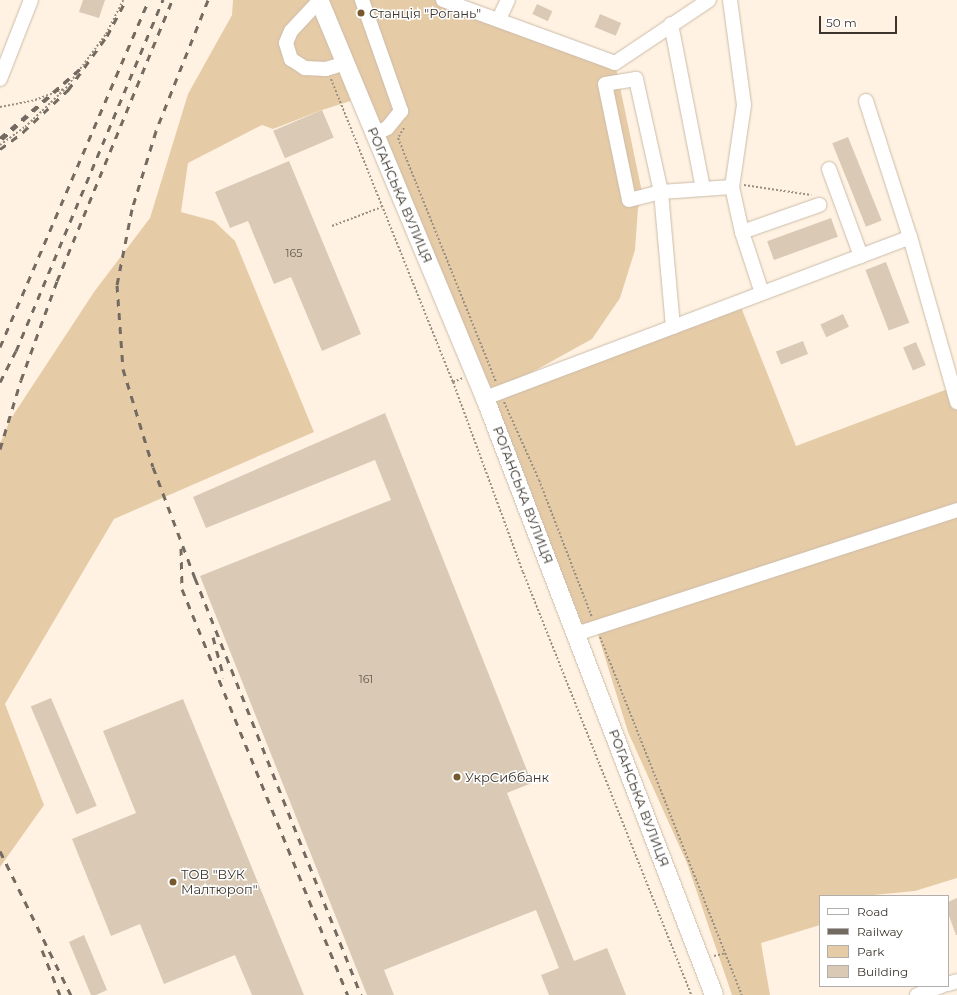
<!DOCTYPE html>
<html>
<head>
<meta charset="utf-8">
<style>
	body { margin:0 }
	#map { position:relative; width:957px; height:995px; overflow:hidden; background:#fff2e2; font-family:Montserrat,sans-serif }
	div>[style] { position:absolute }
	.green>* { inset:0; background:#e6cba7 }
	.building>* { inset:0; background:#d9c9b5; transform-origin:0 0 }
	.path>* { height:2px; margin-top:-1px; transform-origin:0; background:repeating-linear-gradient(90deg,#988f83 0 2px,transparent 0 4px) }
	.roads { filter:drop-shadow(0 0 1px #cbbca9) drop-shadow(0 0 1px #cbbca9) }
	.minor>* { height:14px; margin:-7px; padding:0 7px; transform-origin:7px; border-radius:7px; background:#fff }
	.major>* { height:18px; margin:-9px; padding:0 9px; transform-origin:9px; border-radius:9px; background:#fff }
	.rail>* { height:3px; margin-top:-1.5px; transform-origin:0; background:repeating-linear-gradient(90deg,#736b61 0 7px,transparent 0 14px) }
	.dots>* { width:11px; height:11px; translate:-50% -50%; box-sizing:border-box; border:2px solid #fff; border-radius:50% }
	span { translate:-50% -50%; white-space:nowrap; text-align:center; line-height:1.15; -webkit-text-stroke:3px #fff; paint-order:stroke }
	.number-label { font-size:11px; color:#625a4f }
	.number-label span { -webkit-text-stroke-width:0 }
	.poi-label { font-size:13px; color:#3b352d }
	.left { translate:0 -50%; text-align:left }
	.street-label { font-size:13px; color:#3b352d }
	.legend { position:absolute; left:819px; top:895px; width:130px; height:92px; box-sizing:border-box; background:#fff; border:1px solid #b1aeab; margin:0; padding:5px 7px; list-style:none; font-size:12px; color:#3b352d }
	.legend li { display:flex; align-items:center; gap:8px; height:20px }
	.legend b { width:20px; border:1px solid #b1aeab }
	.scale { position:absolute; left:819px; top:16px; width:78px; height:18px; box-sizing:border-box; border:2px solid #3b352d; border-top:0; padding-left:5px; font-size:12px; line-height:14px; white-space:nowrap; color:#3b352d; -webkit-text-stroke:3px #fff; paint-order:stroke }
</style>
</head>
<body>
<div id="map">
	<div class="green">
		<div style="clip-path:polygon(233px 0,443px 0,615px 63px,643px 197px,638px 208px,635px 250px,620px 298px,592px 339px,489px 396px,739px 302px,796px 446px,953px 387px,957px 402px,957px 878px,915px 891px,863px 896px,820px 896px,820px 925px,761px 943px,770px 995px,732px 995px,687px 863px,628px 732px,596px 628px,576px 634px,360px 98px,322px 110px,273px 129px,262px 125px,188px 163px,181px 212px,214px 221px,235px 241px,314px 432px,114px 519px,5px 704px,44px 805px,0 867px,0 444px,10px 420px,94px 292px,150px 218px,188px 94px,232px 15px)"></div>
	</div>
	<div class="building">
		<div style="clip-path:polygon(83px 0,105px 0,99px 18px,79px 12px)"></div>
		<div style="left:537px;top:4px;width:17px;height:11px;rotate:25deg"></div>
		<div style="left:600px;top:14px;width:23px;height:14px;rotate:23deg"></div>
		<div style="left:322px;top:110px;width:30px;height:53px;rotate:67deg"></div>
		<div style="left:848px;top:137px;width:90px;height:17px;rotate:68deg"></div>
		<div style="clip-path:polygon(289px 161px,361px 334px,322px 351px,291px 277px,274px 284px,248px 221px,230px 228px,215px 192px)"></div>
		<div style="left:831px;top:218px;width:20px;height:68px;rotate:70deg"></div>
		<div style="left:886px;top:262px;width:65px;height:22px;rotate:69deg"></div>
		<div style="left:843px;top:314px;width:14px;height:25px;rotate:65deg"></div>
		<div style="left:803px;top:341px;width:14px;height:29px;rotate:69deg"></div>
		<div style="left:916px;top:342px;width:25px;height:14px;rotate:67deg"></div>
		<div style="clip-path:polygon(385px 413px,532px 783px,507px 793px,574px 961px,607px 948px,626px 995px,549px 995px,541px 975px,559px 968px,536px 910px,384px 970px,394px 995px,367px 995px,200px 576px,391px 500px,375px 460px,206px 528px,193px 497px)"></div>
		<div style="left:51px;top:698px;width:117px;height:22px;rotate:67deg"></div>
		<div style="clip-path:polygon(183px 699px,283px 944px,304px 995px,252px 995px,235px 955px,164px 984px,140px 924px,111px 936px,72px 839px,136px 813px,103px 731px)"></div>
		<div style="clip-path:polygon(957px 898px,957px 935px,956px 935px,948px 913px,948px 902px)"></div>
		<div style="clip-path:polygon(84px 935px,107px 990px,96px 995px,91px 995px,69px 942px)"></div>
	</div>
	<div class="path">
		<div style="left:331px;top:79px;width:327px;rotate:68.1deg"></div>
		<div style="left:453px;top:382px;width:202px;rotate:69.8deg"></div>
		<div style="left:523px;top:572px;width:455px;rotate:68.3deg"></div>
		<div style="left:0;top:107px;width:36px;rotate:-11deg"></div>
		<div style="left:35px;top:100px;width:31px;rotate:-21deg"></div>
		<div style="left:404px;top:128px;width:12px;rotate:121deg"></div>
		<div style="left:398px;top:138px;width:263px;rotate:68.1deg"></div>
		<div style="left:0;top:145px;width:31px;rotate:-36deg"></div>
		<div style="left:25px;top:127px;width:57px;rotate:-43.6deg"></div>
		<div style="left:66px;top:88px;width:67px;rotate:-53.5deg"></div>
		<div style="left:106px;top:34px;width:38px;rotate:-63deg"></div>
		<div style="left:744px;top:185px;width:68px;rotate:8.5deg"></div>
		<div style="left:332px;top:226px;width:53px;rotate:-20.8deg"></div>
		<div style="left:453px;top:382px;width:11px;rotate:-22deg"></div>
		<div style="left:504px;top:402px;width:85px;rotate:65.8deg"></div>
		<div style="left:539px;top:480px;width:147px;rotate:68.9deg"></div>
		<div style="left:600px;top:637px;width:385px;rotate:68.4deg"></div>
		<div style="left:714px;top:956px;width:12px;rotate:-14deg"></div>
	</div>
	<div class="roads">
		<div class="minor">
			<div style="left:320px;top:0;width:42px;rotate:133.1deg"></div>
			<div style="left:291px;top:31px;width:13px;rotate:113deg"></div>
			<div style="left:286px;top:43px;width:17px;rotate:73deg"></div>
			<div style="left:291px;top:59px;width:17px;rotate:33deg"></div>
			<div style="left:305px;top:68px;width:21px;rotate:3deg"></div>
			<div style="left:326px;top:69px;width:21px;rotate:-17deg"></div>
			<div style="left:362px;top:0;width:118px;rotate:70.6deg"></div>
			<div style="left:401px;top:111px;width:22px;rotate:129deg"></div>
			<div style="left:387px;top:128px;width:13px;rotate:153deg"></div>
			<div style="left:443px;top:0;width:183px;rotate:20.1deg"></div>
			<div style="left:615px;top:63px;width:113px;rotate:-33.8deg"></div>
			<div style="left:730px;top:0;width:106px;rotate:82.4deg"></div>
			<div style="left:744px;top:105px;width:83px;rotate:98.3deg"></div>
			<div style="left:499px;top:19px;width:21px;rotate:-65deg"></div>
			<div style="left:671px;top:24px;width:168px;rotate:79deg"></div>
			<div style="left:0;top:79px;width:85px;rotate:-68.6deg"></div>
			<div style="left:866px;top:101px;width:143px;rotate:72.1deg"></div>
			<div style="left:910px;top:237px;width:172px;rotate:74.1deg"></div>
			<div style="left:829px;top:169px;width:93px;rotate:69.8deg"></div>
			<div style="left:762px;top:293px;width:64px;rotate:-108.2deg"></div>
			<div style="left:742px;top:232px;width:82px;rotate:-19.3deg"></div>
			<div style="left:673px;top:327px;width:136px;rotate:-95.1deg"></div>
			<div style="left:661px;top:192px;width:116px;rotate:-102.5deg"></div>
			<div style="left:636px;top:79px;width:31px;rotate:171deg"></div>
			<div style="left:605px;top:84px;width:118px;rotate:78.3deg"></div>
			<div style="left:629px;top:200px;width:33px;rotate:-14deg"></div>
			<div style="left:661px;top:192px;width:71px;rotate:-4deg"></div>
			<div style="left:732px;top:187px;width:46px;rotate:77.5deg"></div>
			<div style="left:485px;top:398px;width:454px;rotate:-20.7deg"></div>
			<div style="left:576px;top:634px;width:401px;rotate:-18deg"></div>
			<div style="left:948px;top:984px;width:9px;rotate:-18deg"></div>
			<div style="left:917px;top:995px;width:27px;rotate:-20deg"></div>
		</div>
		<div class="major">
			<div style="left:320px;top:2px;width:429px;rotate:67.4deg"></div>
			<div style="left:485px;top:398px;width:639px;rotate:69.01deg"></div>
		</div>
	</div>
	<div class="rail">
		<div style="left:208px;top:0;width:141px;rotate:111.7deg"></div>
		<div style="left:156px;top:131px;width:82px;rotate:107.1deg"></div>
		<div style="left:132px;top:209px;width:77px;rotate:101.2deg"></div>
		<div style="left:117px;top:285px;width:84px;rotate:85.9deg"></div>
		<div style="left:123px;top:369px;width:102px;rotate:73deg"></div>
		<div style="left:153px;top:467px;width:119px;rotate:69.3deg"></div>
		<div style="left:195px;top:578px;width:449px;rotate:68.3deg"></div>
		<div style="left:0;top:138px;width:106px;rotate:-40.8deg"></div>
		<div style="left:80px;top:69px;width:108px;rotate:138deg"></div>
		<div style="left:0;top:149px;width:29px;rotate:-36deg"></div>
		<div style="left:23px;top:132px;width:62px;rotate:-43deg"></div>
		<div style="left:68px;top:90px;width:67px;rotate:-54.2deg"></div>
		<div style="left:107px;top:36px;width:41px;rotate:-62.2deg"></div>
		<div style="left:0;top:347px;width:378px;rotate:-66.8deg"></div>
		<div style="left:0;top:382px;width:35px;rotate:-63deg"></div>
		<div style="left:16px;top:351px;width:381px;rotate:-67.3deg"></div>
		<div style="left:0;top:449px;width:72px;rotate:-73.1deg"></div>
		<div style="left:21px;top:380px;width:105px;rotate:-70deg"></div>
		<div style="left:57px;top:281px;width:304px;rotate:-67.7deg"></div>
		<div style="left:181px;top:548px;width:41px;rotate:88.6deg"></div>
		<div style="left:182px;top:589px;width:439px;rotate:67.8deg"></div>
		<div style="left:213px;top:637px;width:42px;rotate:75deg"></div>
		<div style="left:0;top:851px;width:161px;rotate:63.8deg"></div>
		<div style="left:42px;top:950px;width:48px;rotate:68.2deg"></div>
	</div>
	<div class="dots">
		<div style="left:361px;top:13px;background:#77592d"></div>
		<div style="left:457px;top:777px;background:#77592d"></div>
		<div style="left:173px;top:882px;background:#77592d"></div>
	</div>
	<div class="number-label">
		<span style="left:294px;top:253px">165</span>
		<span style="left:366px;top:679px">161</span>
	</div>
	<div class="poi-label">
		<span class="left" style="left:369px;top:13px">Станція "Рогань"</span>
		<span class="left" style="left:465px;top:777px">УкрСиббанк</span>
		<span class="left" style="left:181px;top:882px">ТОВ "ВУК<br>Малтюроп"</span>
	</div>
	<div class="street-label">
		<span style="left:400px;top:195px;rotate:67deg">РОГАНСЬКА ВУЛИЦЯ</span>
		<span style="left:523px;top:495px;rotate:69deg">РОГАНСЬКА ВУЛИЦЯ</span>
		<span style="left:639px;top:798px;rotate:69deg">РОГАНСЬКА ВУЛИЦЯ</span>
	</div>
	<ul class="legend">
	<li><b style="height:5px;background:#fff"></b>Road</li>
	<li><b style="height:5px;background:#736b61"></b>Railway</li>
	<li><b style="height:11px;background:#e6cba7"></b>Park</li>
	<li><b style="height:11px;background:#d9c9b5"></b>Building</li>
	</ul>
	<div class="scale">50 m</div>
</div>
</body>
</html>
